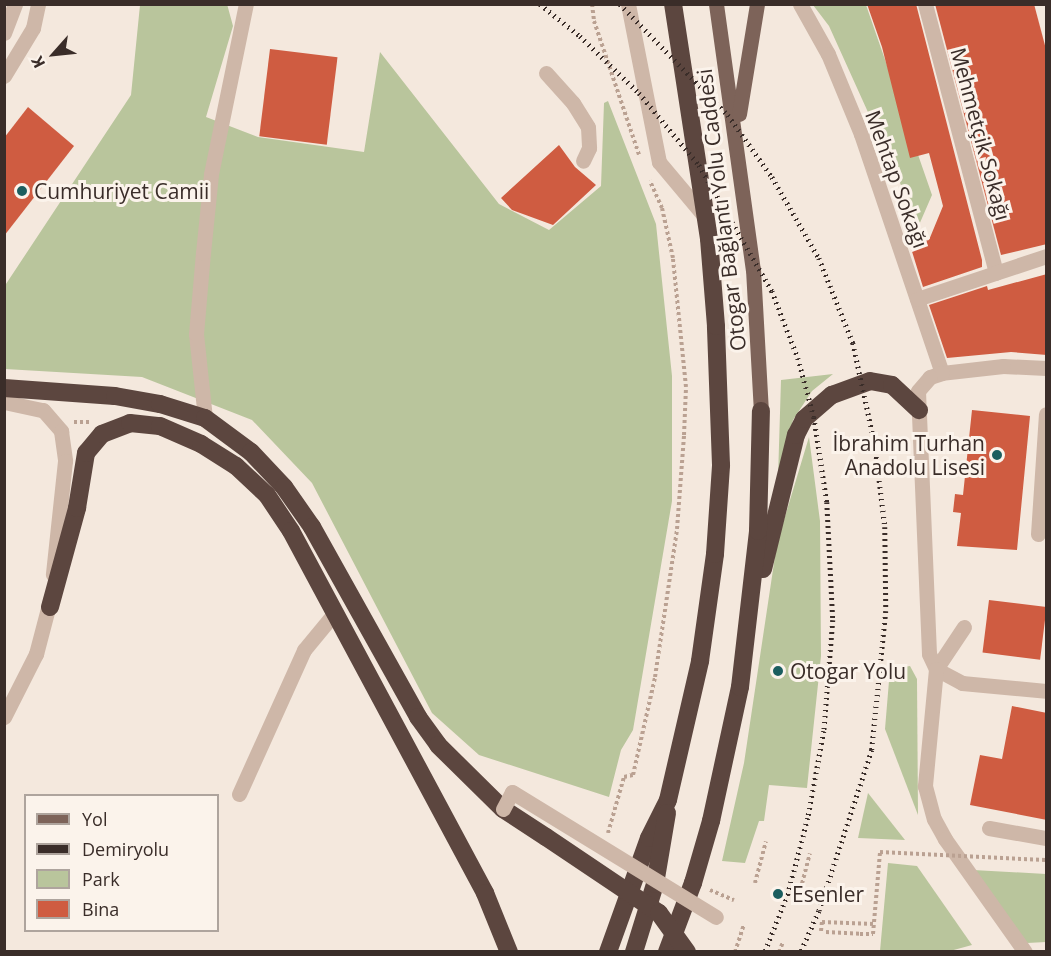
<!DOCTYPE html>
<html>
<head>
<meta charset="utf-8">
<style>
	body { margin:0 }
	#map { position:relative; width:1051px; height:956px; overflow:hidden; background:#f4e8dd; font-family:"Open Sans",sans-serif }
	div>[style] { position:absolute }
	.green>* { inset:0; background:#b9c59c }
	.building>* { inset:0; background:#cf5c41; transform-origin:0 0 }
	.path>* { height:4px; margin-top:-2px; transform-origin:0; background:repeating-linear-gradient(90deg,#baa192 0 3px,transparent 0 6px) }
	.minor>* { height:15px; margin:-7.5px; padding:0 7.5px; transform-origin:7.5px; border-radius:7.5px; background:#ceb7a8 }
	.major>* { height:15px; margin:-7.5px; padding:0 7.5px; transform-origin:7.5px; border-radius:7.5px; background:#7d6359 }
	.highway>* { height:18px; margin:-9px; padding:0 9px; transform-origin:9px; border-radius:9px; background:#5c463f }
	.rail>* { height:4.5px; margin-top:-2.25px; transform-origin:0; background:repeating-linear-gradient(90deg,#3a2d29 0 1.5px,transparent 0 6px) }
	.path-bridge>* { height:4px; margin-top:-2px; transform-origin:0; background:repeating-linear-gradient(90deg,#baa192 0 3px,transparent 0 6px) }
	.minor-bridge>* { height:15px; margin:-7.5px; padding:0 7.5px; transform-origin:7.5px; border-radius:7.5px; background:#ceb7a8 }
	.highway-bridge>* { height:18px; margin:-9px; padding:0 9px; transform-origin:9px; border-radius:9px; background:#5c463f }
	.dots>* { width:16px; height:16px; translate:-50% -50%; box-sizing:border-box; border:3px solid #fbf3eb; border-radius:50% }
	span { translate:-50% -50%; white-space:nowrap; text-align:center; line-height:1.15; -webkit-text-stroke:6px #fbf3eb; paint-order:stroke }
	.street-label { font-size:21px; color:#3a2d29 }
	.poi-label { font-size:21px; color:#3a2d29 }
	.left { translate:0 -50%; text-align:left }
	.right { translate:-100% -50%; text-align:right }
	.frame { position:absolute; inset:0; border:6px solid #3a2d29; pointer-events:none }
	.legend { position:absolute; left:24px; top:794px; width:195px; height:138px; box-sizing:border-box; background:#fbf3eb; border:2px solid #aea49d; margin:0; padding:8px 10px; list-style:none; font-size:18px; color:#3a2d29 }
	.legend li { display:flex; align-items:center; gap:12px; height:30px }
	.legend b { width:30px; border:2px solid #aea49d }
	.north { position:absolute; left:24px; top:24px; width:60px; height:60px; -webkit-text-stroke:4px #fbf3eb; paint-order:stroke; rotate:243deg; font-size:16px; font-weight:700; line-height:24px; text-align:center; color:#3a2d29 }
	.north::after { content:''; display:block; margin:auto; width:21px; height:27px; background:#3a2d29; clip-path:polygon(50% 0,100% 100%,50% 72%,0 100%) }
</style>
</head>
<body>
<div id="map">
	<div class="green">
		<div style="clip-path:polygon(227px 4px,233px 26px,206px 117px,258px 137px,364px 152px,380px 52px,499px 204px,549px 230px,601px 186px,604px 103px,608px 101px,656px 224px,672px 376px,672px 501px,633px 730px,621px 750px,609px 797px,479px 755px,432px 713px,312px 483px,252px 420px,142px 377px,5px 369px,4px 287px,131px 95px,140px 5px)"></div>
		<div style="clip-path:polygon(813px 5px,866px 5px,932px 195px,919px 225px,829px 26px)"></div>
		<div style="clip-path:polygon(833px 374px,812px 391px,793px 420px,778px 478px,781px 380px)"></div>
		<div style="clip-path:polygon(809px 437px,820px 521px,821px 656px,807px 788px,769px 785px,764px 821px,759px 821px,745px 863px,722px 861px,744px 763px,777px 543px)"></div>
		<div style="clip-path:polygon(910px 666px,917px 679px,918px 815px,885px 729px,890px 669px)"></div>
		<div style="clip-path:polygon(868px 793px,905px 840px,858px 838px)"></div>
		<div style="clip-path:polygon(888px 863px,917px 866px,972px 945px,950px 951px,880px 951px)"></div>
		<div style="clip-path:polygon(973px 870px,1046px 874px,1046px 942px,1027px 943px)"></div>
	</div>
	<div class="building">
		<div style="clip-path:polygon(867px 4px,916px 4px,982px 260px,982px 267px,923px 287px,910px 245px,929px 240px,943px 206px,929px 153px,910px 158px,882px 47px)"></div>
		<div style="clip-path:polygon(935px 4px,1034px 4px,1047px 53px,1047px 244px,1001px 255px)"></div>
		<div style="left:270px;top:49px;width:68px;height:88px;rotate:7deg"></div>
		<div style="clip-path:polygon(28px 107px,74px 146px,4px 236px,4px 138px)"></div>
		<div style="clip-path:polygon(559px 145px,575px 167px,596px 185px,553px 225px,512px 210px,501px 198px)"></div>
		<div style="clip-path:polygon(1047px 274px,1047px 355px,1011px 352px,947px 358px,929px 305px,987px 286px,988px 290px)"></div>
		<div style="clip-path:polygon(972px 410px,1030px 416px,1017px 550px,957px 546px,961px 513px,953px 512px,955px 494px,963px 495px)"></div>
		<div style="left:989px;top:600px;width:58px;height:53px;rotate:7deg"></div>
		<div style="clip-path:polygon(1012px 706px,1047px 713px,1047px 820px,970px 805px,980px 755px,1002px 759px)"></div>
	</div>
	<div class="path">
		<div style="left:592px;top:4px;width:17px;rotate:83deg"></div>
		<div style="left:594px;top:21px;width:141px;rotate:71.4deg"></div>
		<div style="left:74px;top:422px;width:15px"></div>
		<div style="left:608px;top:833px;width:58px;rotate:-74.1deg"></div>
		<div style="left:624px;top:777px;width:9px;rotate:-13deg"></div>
		<div style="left:633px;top:775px;width:100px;rotate:-77.3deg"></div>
		<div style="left:655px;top:677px;width:150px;rotate:-81.5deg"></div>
		<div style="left:677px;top:529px;width:94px;rotate:-85.7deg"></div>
		<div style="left:684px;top:435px;width:48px;rotate:-87.6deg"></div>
		<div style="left:686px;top:387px;width:130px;rotate:-95.8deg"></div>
		<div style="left:673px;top:258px;width:51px;rotate:-102.4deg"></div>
		<div style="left:662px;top:208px;width:30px;rotate:-114deg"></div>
		<div style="left:755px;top:883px;width:43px;rotate:-75.3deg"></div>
		<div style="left:710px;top:890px;width:26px;rotate:23deg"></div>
		<div style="left:799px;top:895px;width:43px;rotate:-75.3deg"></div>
		<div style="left:821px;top:931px;width:9px;rotate:-84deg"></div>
		<div style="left:822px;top:922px;width:52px;rotate:2.2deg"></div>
		<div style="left:826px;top:932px;width:34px;rotate:3deg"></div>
		<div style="left:735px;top:952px;width:29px;rotate:-72deg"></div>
		<div style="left:779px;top:952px;width:11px;rotate:-68deg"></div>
	</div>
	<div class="minor">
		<div style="left:628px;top:4px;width:161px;rotate:78.9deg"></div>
		<div style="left:659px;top:162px;width:73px;rotate:50deg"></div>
		<div style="left:800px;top:4px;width:57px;rotate:60.8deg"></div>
		<div style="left:828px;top:54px;width:87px;rotate:67.6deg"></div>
		<div style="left:861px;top:134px;width:252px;rotate:71.3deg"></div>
		<div style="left:925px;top:4px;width:278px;rotate:75.2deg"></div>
		<div style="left:4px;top:33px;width:31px;rotate:-69deg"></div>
		<div style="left:546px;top:73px;width:40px;rotate:48deg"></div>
		<div style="left:573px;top:103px;width:28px;rotate:58deg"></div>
		<div style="left:588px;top:127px;width:21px;rotate:87deg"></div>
		<div style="left:589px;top:148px;width:14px;rotate:115deg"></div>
		<div style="left:4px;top:76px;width:56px;rotate:-58.9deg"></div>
		<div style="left:33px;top:28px;width:25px;rotate:-78deg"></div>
		<div style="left:917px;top:299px;width:136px;rotate:-18.4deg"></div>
		<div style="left:1046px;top:368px;width:43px;rotate:-177.3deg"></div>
		<div style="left:1003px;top:366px;width:61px;rotate:173.5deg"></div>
		<div style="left:942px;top:373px;width:13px;rotate:162deg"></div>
		<div style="left:930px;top:377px;width:18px;rotate:131deg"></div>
		<div style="left:918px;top:391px;width:263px;rotate:87.6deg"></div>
		<div style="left:929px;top:654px;width:17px;rotate:65deg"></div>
		<div style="left:936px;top:669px;width:30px;rotate:28deg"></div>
		<div style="left:962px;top:683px;width:84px;rotate:5.4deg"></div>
		<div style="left:4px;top:402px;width:40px;rotate:12deg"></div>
		<div style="left:43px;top:410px;width:28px;rotate:49deg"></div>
		<div style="left:61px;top:431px;width:30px;rotate:82deg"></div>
		<div style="left:65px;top:461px;width:114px;rotate:96.1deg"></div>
		<div style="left:205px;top:418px;width:84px;rotate:-96.1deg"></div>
		<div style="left:196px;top:334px;width:81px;rotate:-85.1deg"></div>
		<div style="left:203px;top:253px;width:79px;rotate:-84.2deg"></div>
		<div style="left:211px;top:174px;width:174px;rotate:-78.4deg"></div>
		<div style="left:1038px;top:534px;width:120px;rotate:-86.2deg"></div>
		<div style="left:964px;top:627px;width:50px;rotate:123.7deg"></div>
		<div style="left:936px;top:669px;width:118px;rotate:95.4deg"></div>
		<div style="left:925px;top:786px;width:34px;rotate:75deg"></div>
		<div style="left:934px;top:819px;width:23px;rotate:61deg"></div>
		<div style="left:945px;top:839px;width:138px;rotate:54.7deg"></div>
		<div style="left:4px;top:717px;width:71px;rotate:-63.1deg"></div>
		<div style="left:36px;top:654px;width:59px;rotate:-75.3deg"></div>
		<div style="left:239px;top:794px;width:158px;rotate:-65.7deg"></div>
		<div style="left:304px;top:650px;width:45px;rotate:-50.4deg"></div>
		<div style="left:989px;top:828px;width:58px;rotate:10deg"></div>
	</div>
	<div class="major">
		<div style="left:716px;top:4px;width:268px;rotate:82.1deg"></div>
		<div style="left:753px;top:269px;width:142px;rotate:86.8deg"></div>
		<div style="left:739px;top:114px;width:111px;rotate:-80.7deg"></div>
	</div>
	<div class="highway">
		<div style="left:4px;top:388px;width:111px;rotate:4.1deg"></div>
		<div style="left:115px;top:396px;width:46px;rotate:10.1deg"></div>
		<div style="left:160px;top:404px;width:47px;rotate:17.3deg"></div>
		<div style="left:205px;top:418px;width:57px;rotate:36.5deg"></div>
		<div style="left:251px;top:452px;width:48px;rotate:46.7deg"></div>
		<div style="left:284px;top:487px;width:49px;rotate:55deg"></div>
		<div style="left:312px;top:527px;width:218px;rotate:60.8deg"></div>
		<div style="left:418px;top:717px;width:34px;rotate:54deg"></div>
		<div style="left:438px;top:745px;width:91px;rotate:44.6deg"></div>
		<div style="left:503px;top:809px;width:51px;rotate:33.1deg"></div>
		<div style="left:763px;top:569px;width:138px;rotate:-76.2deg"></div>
		<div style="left:796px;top:435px;width:18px;rotate:-63deg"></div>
		<div style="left:804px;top:419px;width:37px;rotate:-41deg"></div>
		<div style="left:832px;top:395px;width:40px;rotate:-20.2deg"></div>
		<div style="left:870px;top:381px;width:22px;rotate:10deg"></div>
		<div style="left:892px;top:385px;width:37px;rotate:43deg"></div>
		<div style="left:50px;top:607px;width:103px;rotate:-74.7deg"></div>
		<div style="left:77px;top:508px;width:56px;rotate:-80.7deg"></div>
		<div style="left:86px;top:453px;width:25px;rotate:-50deg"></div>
		<div style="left:102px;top:434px;width:30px;rotate:-21deg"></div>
		<div style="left:130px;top:423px;width:30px;rotate:6deg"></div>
		<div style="left:160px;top:426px;width:45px;rotate:23.7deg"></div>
		<div style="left:201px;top:444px;width:41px;rotate:32.2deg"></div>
		<div style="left:236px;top:466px;width:42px;rotate:43.1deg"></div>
		<div style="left:267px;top:495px;width:43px;rotate:56.3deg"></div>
		<div style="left:291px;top:531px;width:411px;rotate:61.8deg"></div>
		<div style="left:485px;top:893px;width:64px;rotate:67.9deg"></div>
		<div style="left:608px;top:952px;width:121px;rotate:-70.2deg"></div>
		<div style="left:649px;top:838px;width:42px;rotate:-63.4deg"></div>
		<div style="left:668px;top:800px;width:143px;rotate:-77deg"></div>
		<div style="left:700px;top:661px;width:108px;rotate:-82deg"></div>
		<div style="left:715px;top:554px;width:89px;rotate:-86.1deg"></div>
		<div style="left:721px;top:465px;width:139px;rotate:-92.1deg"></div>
		<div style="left:716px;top:326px;width:87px;rotate:-94.6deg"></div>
		<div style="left:709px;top:239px;width:238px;rotate:-98.7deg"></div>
		<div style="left:634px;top:952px;width:71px;rotate:-72.8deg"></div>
		<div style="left:655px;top:884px;width:72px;rotate:-80.4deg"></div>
		<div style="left:667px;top:952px;width:74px;rotate:-69.4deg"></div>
		<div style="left:693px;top:883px;width:65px;rotate:-73.8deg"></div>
		<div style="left:711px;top:821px;width:137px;rotate:-77.8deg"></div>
		<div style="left:740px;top:687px;width:157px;rotate:-83.4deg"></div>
		<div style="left:758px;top:531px;width:120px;rotate:-88.6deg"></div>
	</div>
	<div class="rail">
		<div style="left:540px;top:4px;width:51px;rotate:38.7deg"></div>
		<div style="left:580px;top:36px;width:82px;rotate:44deg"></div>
		<div style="left:639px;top:93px;width:94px;rotate:50.2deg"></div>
		<div style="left:699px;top:165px;width:146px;rotate:59.9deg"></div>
		<div style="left:772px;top:291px;width:72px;rotate:68.8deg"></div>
		<div style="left:798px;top:358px;width:61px;rotate:74.8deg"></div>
		<div style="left:814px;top:417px;width:86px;rotate:81.3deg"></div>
		<div style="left:827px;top:502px;width:118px;rotate:87.1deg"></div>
		<div style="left:833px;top:620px;width:111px;rotate:94.6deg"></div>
		<div style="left:824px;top:731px;width:88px;rotate:100.4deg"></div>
		<div style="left:808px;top:818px;width:79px;rotate:104.7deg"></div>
		<div style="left:788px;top:894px;width:62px;rotate:111.6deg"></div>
		<div style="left:620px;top:4px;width:155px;rotate:45.8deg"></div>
		<div style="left:728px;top:115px;width:76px;rotate:54.6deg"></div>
		<div style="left:772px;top:177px;width:94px;rotate:59.9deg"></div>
		<div style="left:819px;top:258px;width:92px;rotate:68.2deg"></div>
		<div style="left:853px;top:343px;width:104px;rotate:77.8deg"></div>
		<div style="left:875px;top:445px;width:83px;rotate:83deg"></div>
		<div style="left:885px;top:527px;width:84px;rotate:89.3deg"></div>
		<div style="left:886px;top:611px;width:140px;rotate:95.8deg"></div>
		<div style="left:872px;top:750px;width:169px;rotate:108.2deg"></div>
		<div style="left:819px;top:911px;width:45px;rotate:113.7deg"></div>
	</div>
	<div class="path-bridge">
		<div style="left:860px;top:934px;width:13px"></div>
		<div style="left:873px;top:934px;width:82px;rotate:-85.1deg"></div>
		<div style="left:880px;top:852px;width:166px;rotate:2.8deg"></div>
	</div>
	<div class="minor-bridge">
		<div style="left:503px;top:809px;width:19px;rotate:-62deg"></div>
		<div style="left:512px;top:792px;width:239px;rotate:31.5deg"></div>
	</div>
	<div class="highway-bridge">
		<div style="left:546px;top:837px;width:136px;rotate:33.9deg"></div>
		<div style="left:659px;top:913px;width:48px;rotate:54.3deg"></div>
	</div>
	<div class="dots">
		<div style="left:22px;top:191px;background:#1b5e5f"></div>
		<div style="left:997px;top:455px;background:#1b5e5f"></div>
		<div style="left:778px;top:671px;background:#1b5e5f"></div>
		<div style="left:778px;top:894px;background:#1b5e5f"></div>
	</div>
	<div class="street-label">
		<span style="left:981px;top:134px;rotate:75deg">Mehmetçik Sokağı</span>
		<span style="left:897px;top:179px;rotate:70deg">Mehtap Sokağı</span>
		<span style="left:721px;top:210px;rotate:-97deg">Otogar Bağlantı Yolu Caddesi</span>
	</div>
	<div class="poi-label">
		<span class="left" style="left:34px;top:191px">Cumhuriyet Camii</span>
		<span class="right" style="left:985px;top:455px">İbrahim Turhan<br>Anadolu Lisesi</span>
		<span class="left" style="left:790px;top:671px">Otogar Yolu</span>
		<span class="left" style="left:792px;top:894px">Esenler</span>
	</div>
	<div class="frame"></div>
	<ul class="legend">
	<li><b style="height:8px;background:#7d6359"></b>Yol</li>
	<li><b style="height:8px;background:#3a2d29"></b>Demiryolu</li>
	<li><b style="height:16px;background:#b9c59c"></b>Park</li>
	<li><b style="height:16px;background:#cf5c41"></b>Bina</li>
	</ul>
	<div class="north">K</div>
</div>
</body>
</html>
